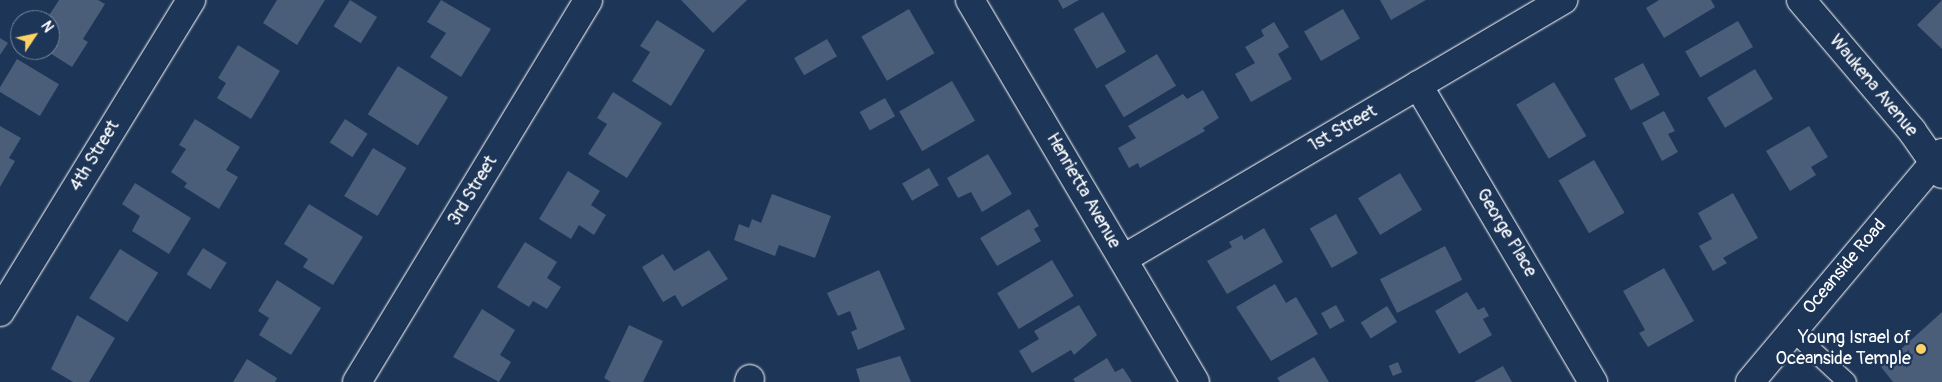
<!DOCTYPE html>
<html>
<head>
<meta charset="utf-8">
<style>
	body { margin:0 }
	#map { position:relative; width:1942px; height:382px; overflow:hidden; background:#1d3557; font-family:Pangolin,sans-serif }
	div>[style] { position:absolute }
	.building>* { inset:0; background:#4a5d79; transform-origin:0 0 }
	.roads { filter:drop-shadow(0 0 1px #fff) drop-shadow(0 0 1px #fff) }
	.lane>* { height:18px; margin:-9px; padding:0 9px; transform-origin:9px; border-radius:9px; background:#1d3557 }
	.street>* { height:28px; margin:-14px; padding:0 14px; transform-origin:14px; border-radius:14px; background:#1d3557 }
	.secondary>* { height:28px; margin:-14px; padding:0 14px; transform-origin:14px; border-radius:14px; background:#1d3557 }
	.dots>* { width:14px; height:14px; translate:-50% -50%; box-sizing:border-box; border:2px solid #1d3557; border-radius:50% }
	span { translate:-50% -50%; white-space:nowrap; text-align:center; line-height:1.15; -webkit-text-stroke:4.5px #1d3557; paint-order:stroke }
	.street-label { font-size:18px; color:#fff }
	.poi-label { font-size:18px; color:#fff }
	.right { translate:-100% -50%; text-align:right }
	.north { position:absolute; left:10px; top:10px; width:50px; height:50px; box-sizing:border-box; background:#1d3557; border:1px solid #77869a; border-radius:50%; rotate:56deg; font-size:14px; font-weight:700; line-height:20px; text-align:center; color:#fff }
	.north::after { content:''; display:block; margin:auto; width:18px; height:22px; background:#ffd166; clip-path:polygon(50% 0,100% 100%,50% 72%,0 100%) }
</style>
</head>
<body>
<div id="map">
	<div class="building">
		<div style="clip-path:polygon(59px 0,98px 0,105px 4px,83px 39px,88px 42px,72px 67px,45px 50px,50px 50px,50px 20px,46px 20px)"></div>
		<div style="clip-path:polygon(277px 0,325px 0,297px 45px,263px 23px)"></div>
		<div style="left:350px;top:0;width:32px;height:31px;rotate:32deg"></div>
		<div style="clip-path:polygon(441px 0,491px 29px,461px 77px,430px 57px,446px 33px,427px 22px)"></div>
		<div style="clip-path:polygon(681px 0,747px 0,713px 33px)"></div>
		<div style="clip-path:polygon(1058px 0,1079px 0,1063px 9px)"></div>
		<div style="clip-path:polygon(1380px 0,1426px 0,1391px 20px)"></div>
		<div style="clip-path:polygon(1659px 0,1711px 0,1715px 7px,1664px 38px,1646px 8px)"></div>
		<div style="clip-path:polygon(1942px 0,1942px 49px,1917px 25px)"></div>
		<div style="left:909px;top:9px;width:51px;height:55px;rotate:60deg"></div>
		<div style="left:1343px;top:9px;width:34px;height:45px;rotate:60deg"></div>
		<div style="left:1103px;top:12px;width:46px;height:34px;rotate:60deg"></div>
		<div style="clip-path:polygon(657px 20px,705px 50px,671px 106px,632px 81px,650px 52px,640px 46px)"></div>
		<div style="left:1738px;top:21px;width:30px;height:61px;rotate:60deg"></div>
		<div style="clip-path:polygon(1274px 22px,1289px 47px,1278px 54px,1292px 79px,1251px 102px,1235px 74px,1255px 63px,1245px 47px,1264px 36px,1261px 30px)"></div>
		<div style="clip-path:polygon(0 38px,8px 43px,0 55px)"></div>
		<div style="left:827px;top:39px;width:20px;height:38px;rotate:60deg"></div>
		<div style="clip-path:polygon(238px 45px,280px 71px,251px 119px,217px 98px,226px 83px,218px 78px)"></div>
		<div style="left:1157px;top:54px;width:37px;height:61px;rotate:59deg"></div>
		<div style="left:17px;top:59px;width:49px;height:37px;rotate:31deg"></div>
		<div style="left:1643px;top:63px;width:36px;height:33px;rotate:62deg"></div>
		<div style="left:398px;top:66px;width:59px;height:57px;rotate:32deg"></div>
		<div style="left:1755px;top:69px;width:35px;height:56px;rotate:59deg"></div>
		<div style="left:952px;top:81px;width:46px;height:61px;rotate:60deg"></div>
		<div style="left:1554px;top:82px;width:63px;height:44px;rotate:59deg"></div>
		<div style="clip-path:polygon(1203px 90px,1219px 118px,1203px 128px,1205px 131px,1140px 168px,1138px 163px,1129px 168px,1118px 148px,1136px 138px,1128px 126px,1183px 94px,1187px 99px)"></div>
		<div style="clip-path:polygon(613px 92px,662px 123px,627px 178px,588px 154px,607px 124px,597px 118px)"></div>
		<div style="left:885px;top:98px;width:21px;height:29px;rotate:61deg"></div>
		<div style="clip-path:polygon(1664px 111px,1675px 131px,1668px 134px,1678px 152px,1662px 161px,1642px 123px)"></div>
		<div style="clip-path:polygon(195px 119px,240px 147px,226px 170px,238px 177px,219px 209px,184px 187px,187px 183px,171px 172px,186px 149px,179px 145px)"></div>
		<div style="left:345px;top:119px;width:27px;height:28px;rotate:33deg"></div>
		<div style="clip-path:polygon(0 126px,21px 138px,9px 158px,15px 161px,0 187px)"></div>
		<div style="clip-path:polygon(1809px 126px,1828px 157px,1811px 167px,1816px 175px,1790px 191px,1766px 151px)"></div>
		<div style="left:373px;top:148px;width:39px;height:56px;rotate:31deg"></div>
		<div style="clip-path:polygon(988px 154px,1012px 194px,982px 212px,971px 192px,958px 198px,947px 178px)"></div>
		<div style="left:1594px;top:160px;width:61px;height:41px;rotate:60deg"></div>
		<div style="left:929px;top:168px;width:20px;height:31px;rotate:60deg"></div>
		<div style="clip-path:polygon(568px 171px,600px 191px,591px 205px,606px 215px,594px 235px,579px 225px,571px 239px,539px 219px)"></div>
		<div style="left:1400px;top:173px;width:43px;height:49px;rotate:59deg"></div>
		<div style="clip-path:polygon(135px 183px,191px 218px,169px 254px,132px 231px,140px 216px,122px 204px)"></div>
		<div style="clip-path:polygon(1733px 193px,1758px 238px,1723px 258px,1727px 263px,1713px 271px,1699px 246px,1712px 239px,1698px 213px)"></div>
		<div style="clip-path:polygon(772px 194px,831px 216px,815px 258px,779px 245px,775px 256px,734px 240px,739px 224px,749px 228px,752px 219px,761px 223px)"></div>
		<div style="clip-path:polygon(309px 204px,363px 237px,333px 285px,303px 267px,308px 259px,284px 244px)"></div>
		<div style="clip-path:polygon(1029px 209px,1039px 226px,1034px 229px,1041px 241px,997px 266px,980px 238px)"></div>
		<div style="left:1336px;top:214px;width:45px;height:30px;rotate:61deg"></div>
		<div style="clip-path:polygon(1264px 228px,1283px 262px,1227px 294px,1207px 261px,1232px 247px,1229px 242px,1242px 235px,1244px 240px)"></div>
		<div style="clip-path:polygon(525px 242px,557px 262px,547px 278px,561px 287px,547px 309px,533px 301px,529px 307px,497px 287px)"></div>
		<div style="left:1445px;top:246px;width:38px;height:73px;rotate:63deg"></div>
		<div style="left:203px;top:248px;width:28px;height:31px;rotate:32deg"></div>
		<div style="left:120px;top:249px;width:45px;height:58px;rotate:32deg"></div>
		<div style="clip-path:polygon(709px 250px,728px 279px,682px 307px,675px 295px,663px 302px,642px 267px,663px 254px,674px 271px)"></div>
		<div style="left:1052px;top:260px;width:42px;height:64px;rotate:59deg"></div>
		<div style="clip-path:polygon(1664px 268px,1694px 321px,1648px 347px,1639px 333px,1645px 330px,1623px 291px)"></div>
		<div style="clip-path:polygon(879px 270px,905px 329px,858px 350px,851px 332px,857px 329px,850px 311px,838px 316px,827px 293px)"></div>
		<div style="clip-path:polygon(277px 280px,321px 308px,291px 355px,259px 335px,269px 318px,258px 311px)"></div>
		<div style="clip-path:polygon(1275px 284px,1286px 303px,1296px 297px,1318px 334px,1271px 361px,1236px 307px)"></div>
		<div style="clip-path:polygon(1467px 292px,1478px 310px,1484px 307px,1489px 316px,1483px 319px,1492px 335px,1459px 354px,1435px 311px)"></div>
		<div style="clip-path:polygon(1079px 305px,1097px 335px,1074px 355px,1071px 350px,1032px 373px,1019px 351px,1039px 339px,1034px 331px)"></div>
		<div style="left:1336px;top:305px;width:18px;height:17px;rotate:61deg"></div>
		<div style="left:1387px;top:306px;width:19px;height:31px;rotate:58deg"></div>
		<div style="clip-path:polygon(482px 309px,515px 330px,500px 355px,511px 362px,499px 382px,453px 357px)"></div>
		<div style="clip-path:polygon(1942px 312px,1942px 382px,1893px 382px,1881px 367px)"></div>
		<div style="clip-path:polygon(77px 315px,115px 338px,89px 382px,73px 382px,51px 369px)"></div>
		<div style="clip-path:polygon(629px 325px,663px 341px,643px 382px,611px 382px,604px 378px)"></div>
		<div style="clip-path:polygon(900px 356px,911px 382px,860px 382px,856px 369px)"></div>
		<div style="clip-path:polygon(1314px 357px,1329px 382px,1280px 382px,1277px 378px)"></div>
		<div style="clip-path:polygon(1107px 358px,1115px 372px,1123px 368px,1132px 382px,1075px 382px,1073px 379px)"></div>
		<div style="clip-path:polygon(247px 359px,277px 378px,275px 382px,233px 382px)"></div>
		<div style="left:1398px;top:362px;width:11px;height:10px;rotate:68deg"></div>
		<div style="clip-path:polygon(1503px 366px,1512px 382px,1474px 382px)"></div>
	</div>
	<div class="roads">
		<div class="lane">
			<div style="left:1792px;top:331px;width:75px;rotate:42.8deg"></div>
		</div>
		<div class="street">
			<div style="left:970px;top:0;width:443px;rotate:59.5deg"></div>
			<div style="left:1801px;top:0;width:172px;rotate:49.7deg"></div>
			<div style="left:1912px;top:131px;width:52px;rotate:55.1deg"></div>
			<div style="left:1418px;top:85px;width:345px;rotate:59.5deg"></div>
			<div style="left:1123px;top:259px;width:511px;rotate:-30.48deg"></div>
			<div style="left:0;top:312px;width:366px;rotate:-58.5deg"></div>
			<div style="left:357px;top:382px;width:446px;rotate:-58.8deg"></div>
			<div style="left:749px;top:382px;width:3px;rotate:-72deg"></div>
		</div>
		<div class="secondary">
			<div style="left:1750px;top:382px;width:299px;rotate:-50deg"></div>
		</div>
	</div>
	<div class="dots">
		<div style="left:1921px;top:349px;background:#ffd166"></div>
	</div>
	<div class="street-label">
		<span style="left:1873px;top:86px;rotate:50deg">Waukena Avenue</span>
		<span style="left:1343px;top:129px;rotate:-30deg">1st Street</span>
		<span style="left:95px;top:156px;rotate:-59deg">4th Street</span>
		<span style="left:473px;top:191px;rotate:-59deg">3rd Street</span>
		<span style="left:1083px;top:191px;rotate:60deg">Henrietta Avenue</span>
		<span style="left:1506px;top:233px;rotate:59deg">George Place</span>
		<span style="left:1845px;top:267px;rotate:-50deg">Oceanside Road</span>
	</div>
	<div class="poi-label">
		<span class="right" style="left:1911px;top:349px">Young Israel of<br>Oceanside Temple</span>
	</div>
	<div class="north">N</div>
</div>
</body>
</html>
